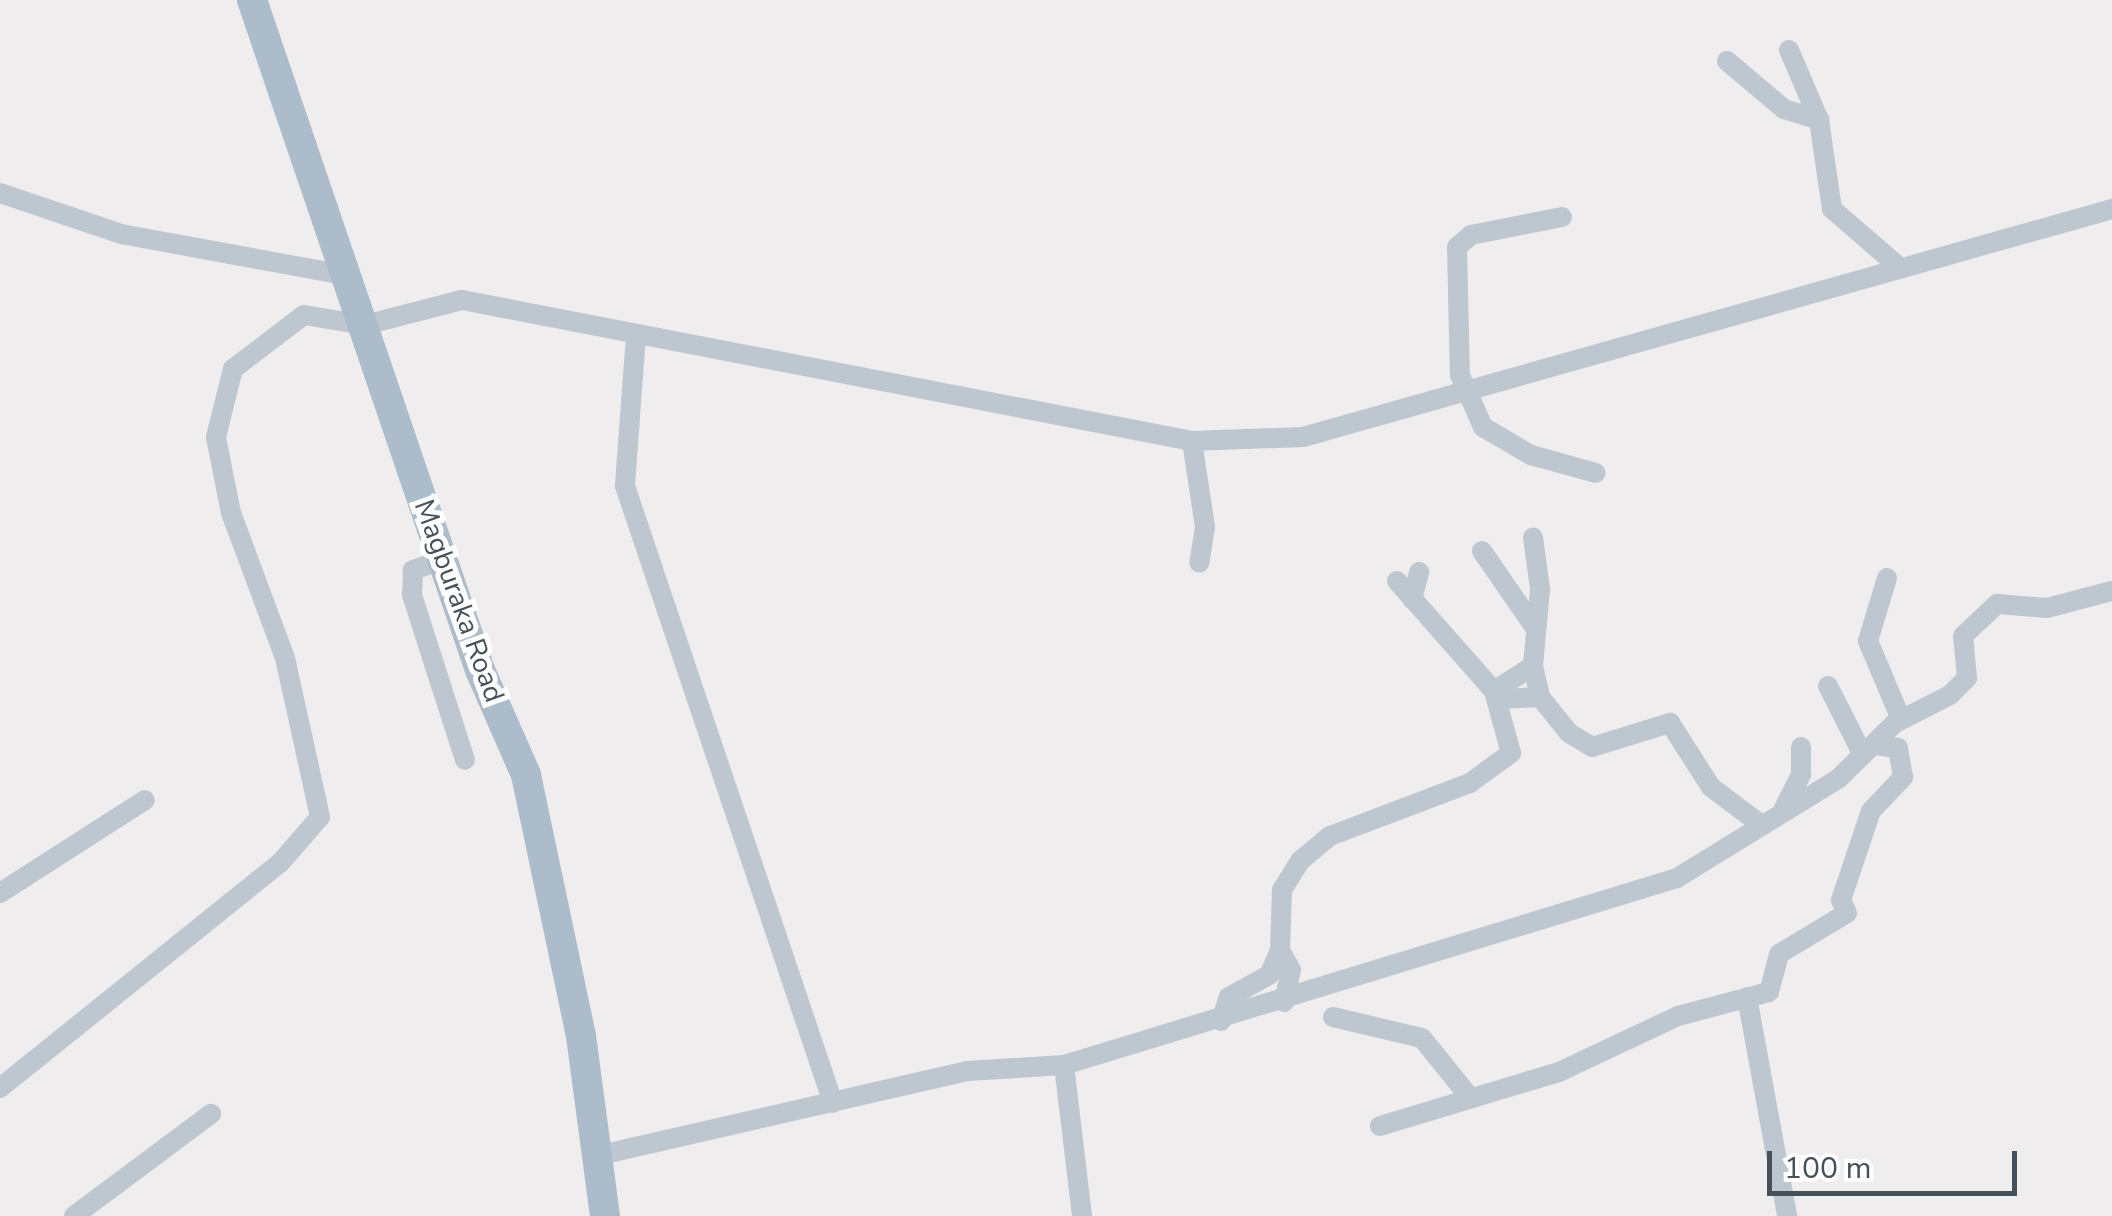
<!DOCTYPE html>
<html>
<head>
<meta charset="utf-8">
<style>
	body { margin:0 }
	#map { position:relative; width:2112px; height:1216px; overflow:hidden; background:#efeded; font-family:"Nunito Sans",sans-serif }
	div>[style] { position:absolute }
	.street>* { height:20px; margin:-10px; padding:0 10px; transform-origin:10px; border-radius:10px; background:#bec7cf }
	.primary>* { height:30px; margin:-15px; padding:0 15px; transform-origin:15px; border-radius:15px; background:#adbccb }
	span { translate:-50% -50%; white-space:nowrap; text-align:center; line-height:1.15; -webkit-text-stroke:10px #fff; paint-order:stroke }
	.street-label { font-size:28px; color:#465059 }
	.scale { position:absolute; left:1767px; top:1151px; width:250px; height:45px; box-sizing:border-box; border:5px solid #465059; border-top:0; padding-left:12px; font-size:30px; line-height:35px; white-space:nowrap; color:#465059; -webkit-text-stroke:8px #fff; paint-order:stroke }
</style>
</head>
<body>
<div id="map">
	<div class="street">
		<div style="left:1789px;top:50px;width:76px;rotate:66.8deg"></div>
		<div style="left:1819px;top:120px;width:90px;rotate:81.7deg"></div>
		<div style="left:1832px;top:209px;width:87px;rotate:40.8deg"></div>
		<div style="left:1727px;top:61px;width:75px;rotate:40.1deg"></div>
		<div style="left:1784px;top:109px;width:37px;rotate:17deg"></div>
		<div style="left:0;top:193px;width:128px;rotate:18.7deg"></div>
		<div style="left:121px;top:234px;width:232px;rotate:10.4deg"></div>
		<div style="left:1562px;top:217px;width:93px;rotate:168.8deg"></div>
		<div style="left:1471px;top:235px;width:18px;rotate:139deg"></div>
		<div style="left:1457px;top:247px;width:128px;rotate:88.7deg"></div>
		<div style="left:1460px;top:375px;width:57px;rotate:66.1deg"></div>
		<div style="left:1483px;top:427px;width:56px;rotate:30.3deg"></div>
		<div style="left:1531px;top:455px;width:67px;rotate:15.5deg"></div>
		<div style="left:636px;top:335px;width:151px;rotate:94.2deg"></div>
		<div style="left:625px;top:486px;width:651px;rotate:71.37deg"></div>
		<div style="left:1192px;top:441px;width:87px;rotate:81.4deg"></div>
		<div style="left:1205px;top:527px;width:36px;rotate:99deg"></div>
		<div style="left:1482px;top:551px;width:90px;rotate:55.4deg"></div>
		<div style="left:442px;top:560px;width:31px;rotate:161deg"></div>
		<div style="left:413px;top:570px;width:25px;rotate:92deg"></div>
		<div style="left:412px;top:595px;width:173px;rotate:72.2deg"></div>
		<div style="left:1887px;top:578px;width:66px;rotate:106.8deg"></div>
		<div style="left:1868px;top:641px;width:85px;rotate:67.1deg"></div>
		<div style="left:1397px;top:581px;width:147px;rotate:48.6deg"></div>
		<div style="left:1494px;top:691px;width:46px;rotate:-32.7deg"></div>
		<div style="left:1533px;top:666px;width:77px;rotate:-84.8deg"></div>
		<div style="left:1540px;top:589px;width:52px;rotate:-97.7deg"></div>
		<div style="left:1412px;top:599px;width:28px;rotate:-75deg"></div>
		<div style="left:1533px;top:666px;width:32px;rotate:77deg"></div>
		<div style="left:1540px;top:697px;width:46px;rotate:51.1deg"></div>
		<div style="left:1569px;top:733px;width:27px;rotate:31deg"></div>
		<div style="left:1592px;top:747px;width:82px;rotate:-17.1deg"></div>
		<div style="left:1670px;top:723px;width:76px;rotate:57.4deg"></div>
		<div style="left:1711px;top:787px;width:61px;rotate:37.1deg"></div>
		<div style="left:1828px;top:686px;width:77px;rotate:63.1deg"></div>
		<div style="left:1494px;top:691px;width:10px;rotate:53deg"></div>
		<div style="left:1500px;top:699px;width:40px;rotate:-2.9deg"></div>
		<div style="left:1784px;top:808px;width:38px;rotate:-63deg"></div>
		<div style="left:1801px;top:774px;width:27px;rotate:-90deg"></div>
		<div style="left:0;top:893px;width:172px;rotate:-32.7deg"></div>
		<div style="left:1747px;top:997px;width:223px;rotate:79.6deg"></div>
		<div style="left:1284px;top:1002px;width:33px;rotate:-78deg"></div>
		<div style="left:1291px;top:970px;width:23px;rotate:-119deg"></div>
		<div style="left:1280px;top:950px;width:60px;rotate:-88.1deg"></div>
		<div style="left:1282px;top:890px;width:34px;rotate:-58deg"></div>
		<div style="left:1300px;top:861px;width:39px;rotate:-40deg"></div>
		<div style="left:1330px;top:836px;width:150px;rotate:-20.7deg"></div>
		<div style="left:1470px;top:783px;width:51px;rotate:-36.2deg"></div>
		<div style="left:1511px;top:753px;width:64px;rotate:-105.3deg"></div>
		<div style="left:1333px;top:1017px;width:91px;rotate:13.3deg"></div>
		<div style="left:1422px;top:1038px;width:72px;rotate:51.2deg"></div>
		<div style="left:1221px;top:1021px;width:25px;rotate:-72deg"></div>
		<div style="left:1229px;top:997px;width:46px;rotate:-28.8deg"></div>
		<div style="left:1269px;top:975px;width:27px;rotate:-66deg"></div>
		<div style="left:1064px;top:1065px;width:152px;rotate:83.2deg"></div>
		<div style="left:0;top:1088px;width:359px;rotate:-38.8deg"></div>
		<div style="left:280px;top:863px;width:61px;rotate:-49deg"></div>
		<div style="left:320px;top:817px;width:163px;rotate:-102.4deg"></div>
		<div style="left:285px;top:658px;width:155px;rotate:-110.4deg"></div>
		<div style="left:231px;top:513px;width:77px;rotate:-101.2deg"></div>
		<div style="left:216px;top:437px;width:70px;rotate:-76deg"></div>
		<div style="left:233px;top:369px;width:89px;rotate:-37.3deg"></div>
		<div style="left:304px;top:315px;width:62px;rotate:9.3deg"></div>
		<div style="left:365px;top:325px;width:100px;rotate:-14.5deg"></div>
		<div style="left:462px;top:300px;width:743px;rotate:10.93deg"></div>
		<div style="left:1192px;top:441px;width:111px;rotate:-2.1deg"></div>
		<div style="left:1303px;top:437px;width:841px;rotate:-15.74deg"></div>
		<div style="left:1380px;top:1126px;width:187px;rotate:-16.8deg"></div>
		<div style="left:1559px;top:1072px;width:132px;rotate:-25.2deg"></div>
		<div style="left:1678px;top:1016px;width:94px;rotate:-14.8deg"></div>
		<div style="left:1769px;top:992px;width:39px;rotate:-75deg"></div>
		<div style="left:1779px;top:954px;width:79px;rotate:-31.1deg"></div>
		<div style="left:1847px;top:913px;width:14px;rotate:-115deg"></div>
		<div style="left:1841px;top:900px;width:94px;rotate:-71.4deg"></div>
		<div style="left:1871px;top:811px;width:47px;rotate:-46.7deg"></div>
		<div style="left:1903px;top:777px;width:29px;rotate:-100deg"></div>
		<div style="left:1898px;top:748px;width:24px;rotate:-173deg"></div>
		<div style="left:596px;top:1156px;width:381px;rotate:-12.9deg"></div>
		<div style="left:967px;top:1071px;width:97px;rotate:-3.5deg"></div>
		<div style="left:1064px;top:1065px;width:641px;rotate:-16.96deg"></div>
		<div style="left:1677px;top:878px;width:189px;rotate:-31.6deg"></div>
		<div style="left:1838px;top:779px;width:80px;rotate:-44.5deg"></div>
		<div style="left:1895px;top:723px;width:62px;rotate:-27deg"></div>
		<div style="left:1950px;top:695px;width:24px;rotate:-45deg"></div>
		<div style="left:1967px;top:678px;width:42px;rotate:-95.4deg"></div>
		<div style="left:1963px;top:636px;width:47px;rotate:-43.3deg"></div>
		<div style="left:1997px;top:604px;width:50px;rotate:4.6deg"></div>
		<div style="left:2047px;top:608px;width:67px;rotate:-14.7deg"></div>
		<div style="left:74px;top:1216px;width:171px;rotate:-36.7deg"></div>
	</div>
	<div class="primary">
		<div style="left:252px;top:0;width:708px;rotate:71.21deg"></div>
		<div style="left:480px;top:670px;width:115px;rotate:66.3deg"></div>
		<div style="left:526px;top:775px;width:267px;rotate:78.1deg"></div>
		<div style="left:581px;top:1036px;width:182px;rotate:82.4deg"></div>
	</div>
	<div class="street-label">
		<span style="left:459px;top:601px;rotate:70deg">Magburaka Road</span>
	</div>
	<div class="scale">100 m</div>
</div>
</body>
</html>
